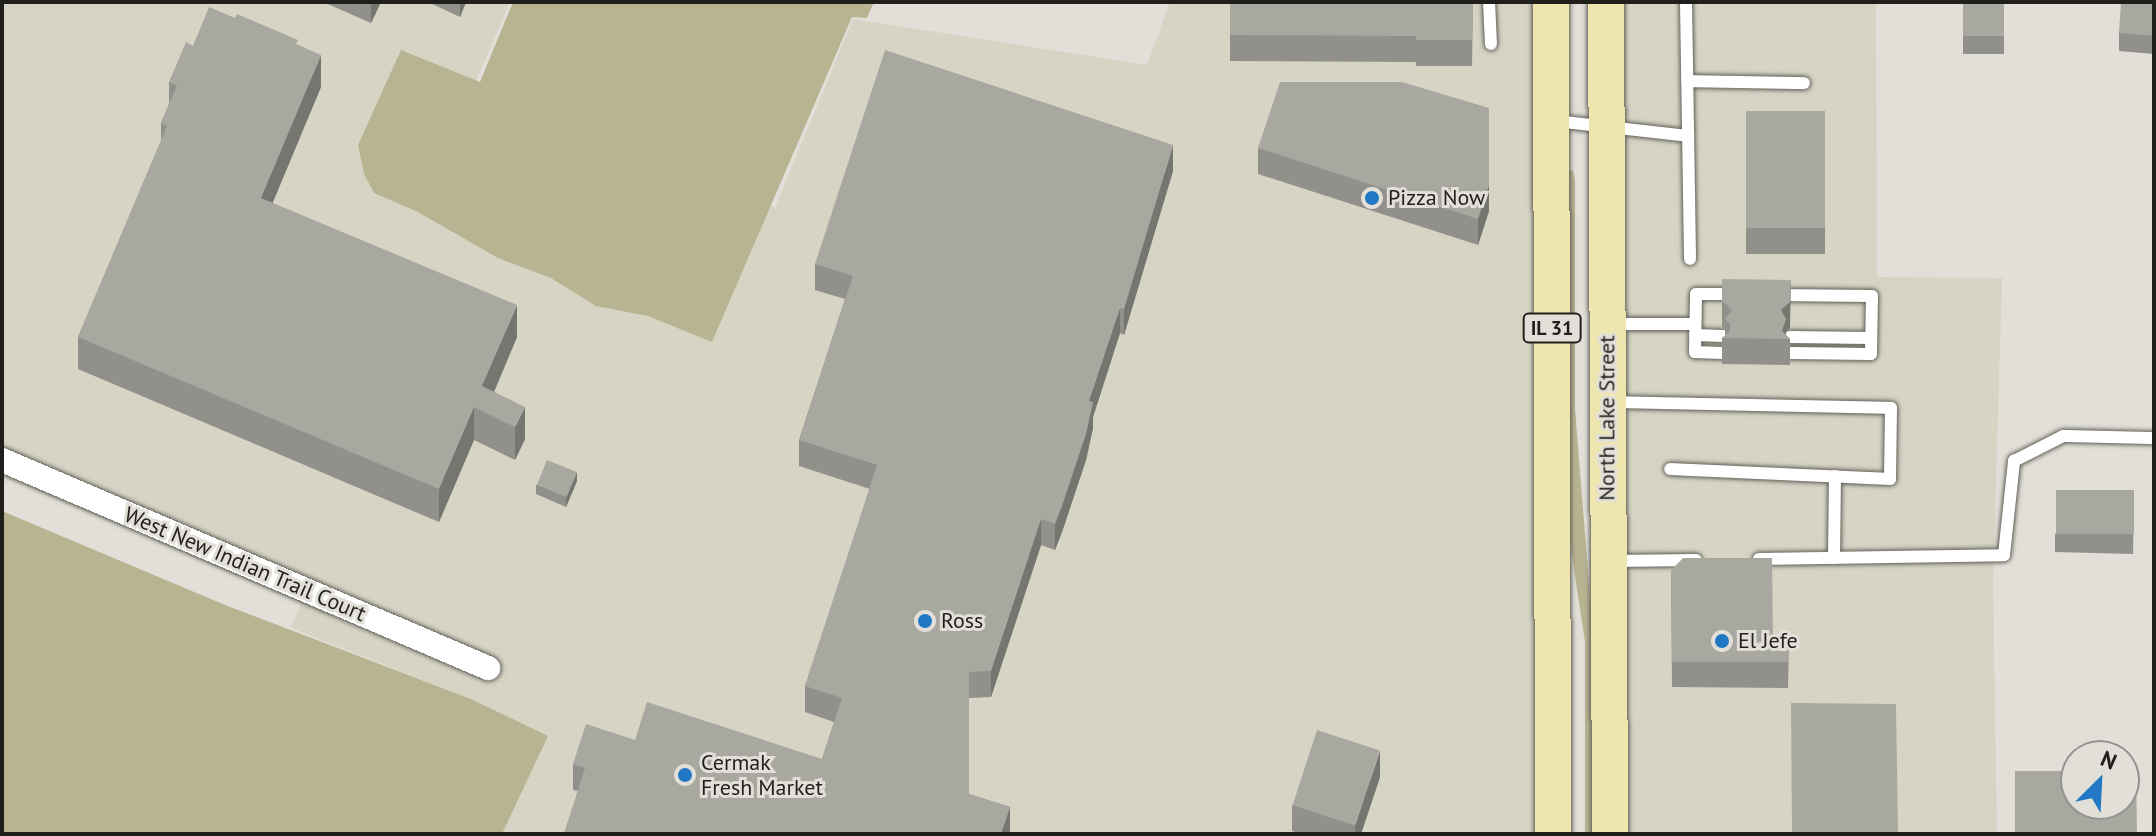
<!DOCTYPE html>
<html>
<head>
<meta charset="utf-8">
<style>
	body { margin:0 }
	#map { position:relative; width:2156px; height:836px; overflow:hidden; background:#e1dfd7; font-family:"PT Sans",sans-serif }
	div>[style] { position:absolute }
	.built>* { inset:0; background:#d6d4c5 }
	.green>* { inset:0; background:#b8b391 }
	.roads { filter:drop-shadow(0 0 2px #626159) drop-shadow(0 0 2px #626159) }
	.service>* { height:12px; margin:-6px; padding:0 6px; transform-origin:6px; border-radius:6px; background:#fff }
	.minor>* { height:24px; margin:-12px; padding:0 12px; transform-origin:12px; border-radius:12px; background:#fff }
	.primary>* { height:36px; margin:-18px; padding:0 18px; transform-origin:18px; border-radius:18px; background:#efe6af }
	.wall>* { inset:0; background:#91908a; transform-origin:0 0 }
	.shaded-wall>* { inset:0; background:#767670 }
	.building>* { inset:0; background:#a9a8a0; transform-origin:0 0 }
	.dots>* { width:22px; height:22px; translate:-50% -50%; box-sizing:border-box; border:4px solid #e1dfd7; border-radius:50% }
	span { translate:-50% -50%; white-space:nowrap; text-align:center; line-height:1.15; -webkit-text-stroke:6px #e1dfd7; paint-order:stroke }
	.shield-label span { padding:2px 6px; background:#e1dfd7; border:2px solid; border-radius:6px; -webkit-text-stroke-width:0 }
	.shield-label { font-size:20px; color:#201f1c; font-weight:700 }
	.poi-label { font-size:22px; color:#201f1c }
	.left { translate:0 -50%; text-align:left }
	.street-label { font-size:22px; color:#201f1c }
	.frame { position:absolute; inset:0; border:4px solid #201f1c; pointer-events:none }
	.north { position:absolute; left:2060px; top:740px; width:80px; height:80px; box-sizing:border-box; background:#e1dfd7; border:2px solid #94928c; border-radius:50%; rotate:24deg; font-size:22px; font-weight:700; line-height:32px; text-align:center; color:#201f1c }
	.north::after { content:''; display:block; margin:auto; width:28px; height:36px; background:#2378c6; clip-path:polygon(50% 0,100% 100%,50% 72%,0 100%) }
</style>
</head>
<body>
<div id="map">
	<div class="built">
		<div style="clip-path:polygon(2px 2px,510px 2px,475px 83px,775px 208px,853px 19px,1147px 65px,1170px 2px,1534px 2px,1535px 834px,502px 834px,547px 736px,471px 699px,291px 628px,301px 603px,2px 476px)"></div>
		<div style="clip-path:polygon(1623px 2px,1876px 2px,1877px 277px,2002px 278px,1993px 585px,1997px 834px,1627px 834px)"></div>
	</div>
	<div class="green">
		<div style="clip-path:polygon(513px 2px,874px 2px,867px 18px,852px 17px,712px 342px,648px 316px,596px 306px,551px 278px,498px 258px,418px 212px,374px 193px,364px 174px,358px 145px,401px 50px,480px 82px)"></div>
		<div style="clip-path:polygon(1569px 170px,1573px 171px,1575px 180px,1575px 409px,1591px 609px,1592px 834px,1585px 834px,1585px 642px,1570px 543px)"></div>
		<div style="clip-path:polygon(2px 511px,225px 605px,471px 699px,548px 736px,502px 834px,2px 834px)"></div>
	</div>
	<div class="roads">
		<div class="service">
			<div style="left:1489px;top:2px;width:42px;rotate:87.3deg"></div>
			<div style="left:1686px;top:2px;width:257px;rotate:89.1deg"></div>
			<div style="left:1687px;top:81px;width:117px;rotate:1deg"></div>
			<div style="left:1555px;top:121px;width:134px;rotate:6.4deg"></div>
			<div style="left:1774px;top:295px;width:98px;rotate:0.6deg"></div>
			<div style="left:1872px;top:296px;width:58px;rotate:91deg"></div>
			<div style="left:1871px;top:354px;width:81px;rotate:-179.3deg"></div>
			<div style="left:1610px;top:324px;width:85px"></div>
			<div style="left:1695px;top:335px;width:28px;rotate:2deg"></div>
			<div style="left:1790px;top:337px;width:81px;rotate:0.7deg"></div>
			<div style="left:1722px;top:353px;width:27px;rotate:-178deg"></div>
			<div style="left:1695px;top:352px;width:58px;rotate:-89deg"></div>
			<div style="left:1696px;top:294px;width:40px"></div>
			<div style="left:1611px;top:402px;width:280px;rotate:1.2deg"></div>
			<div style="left:1891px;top:408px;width:71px;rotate:90.8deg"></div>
			<div style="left:1890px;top:479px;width:220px;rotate:-177.4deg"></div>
			<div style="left:1834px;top:558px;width:82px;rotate:-89.3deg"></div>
			<div style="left:1759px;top:559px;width:245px;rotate:-0.9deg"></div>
			<div style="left:2004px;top:555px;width:95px;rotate:-83.9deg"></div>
			<div style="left:2014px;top:461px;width:55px;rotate:-27deg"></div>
			<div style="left:2063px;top:436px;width:91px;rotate:1.3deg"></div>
			<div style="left:1611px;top:561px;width:85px;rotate:-0.7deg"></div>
		</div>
		<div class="minor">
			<div style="left:2px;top:460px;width:529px;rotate:23.17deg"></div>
		</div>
		<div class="primary">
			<div style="left:1551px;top:2px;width:832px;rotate:89.86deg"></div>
			<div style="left:1606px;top:2px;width:832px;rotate:89.72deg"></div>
		</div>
	</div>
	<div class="wall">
		<div style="clip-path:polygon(323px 2px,381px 2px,371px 23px)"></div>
		<div style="clip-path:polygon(428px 2px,466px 2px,460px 17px)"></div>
		<div style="clip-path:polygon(1230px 2px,1473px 2px,1472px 66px,1416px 66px,1416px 62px,1230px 61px)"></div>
		<div style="left:1963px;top:2px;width:41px;height:52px"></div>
		<div style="clip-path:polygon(2154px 2px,2154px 54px,2119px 51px,2119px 33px)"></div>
		<div style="clip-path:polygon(298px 45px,321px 87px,272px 203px,517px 337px,494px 392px,525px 439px,515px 460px,474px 440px,439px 522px,78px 369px,78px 337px,161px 141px,161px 123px,169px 104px,169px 82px,193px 46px)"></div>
		<div style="clip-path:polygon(1489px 108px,1489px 211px,1478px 245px,1258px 174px,1258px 148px)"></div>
		<div style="left:1746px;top:111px;width:79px;height:143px"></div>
		<div style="clip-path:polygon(1173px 171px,1124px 335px,1120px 333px,1093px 417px,1093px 428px,1086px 460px,1062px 532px,1055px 550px,1041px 545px,991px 697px,969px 698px,969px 794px,1010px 807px,1010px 834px,564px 834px,578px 791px,573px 790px,573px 764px,635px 740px,822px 759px,834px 722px,805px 712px,805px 686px,870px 489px,799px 466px,799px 440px,845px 299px,815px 290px,815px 264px)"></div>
		<div style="clip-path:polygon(1722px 279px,1790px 328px,1786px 332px,1786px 335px,1790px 339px,1790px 365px,1722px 364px,1722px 338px,1725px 336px,1725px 329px,1722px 327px)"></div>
		<div style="clip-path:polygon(577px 481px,566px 507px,536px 494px,536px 485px)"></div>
		<div style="clip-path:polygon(2134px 490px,2133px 554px,2055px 552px,2055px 534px)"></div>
		<div style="clip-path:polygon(1671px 570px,1773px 640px,1789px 641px,1788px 688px,1672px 687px)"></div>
		<div style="clip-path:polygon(1380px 777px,1361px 834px,1301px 834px,1292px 831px,1292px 805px)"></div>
	</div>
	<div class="shaded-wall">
		<div style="clip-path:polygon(371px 2px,381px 2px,371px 23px)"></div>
		<div style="clip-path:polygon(460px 2px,466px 2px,460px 17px)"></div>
		<div style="clip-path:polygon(321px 55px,321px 87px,261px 231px,261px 198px)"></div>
		<div style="clip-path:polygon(1173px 145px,1173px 171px,1124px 335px,1124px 309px)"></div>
		<div style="clip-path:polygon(1489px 185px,1489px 211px,1478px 245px,1478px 219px)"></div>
		<div style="clip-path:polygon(1791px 280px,1790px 328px,1786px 332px,1786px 339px,1782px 339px,1781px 310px)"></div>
		<div style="clip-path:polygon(517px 305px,517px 337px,485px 413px,482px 386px)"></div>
		<div style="clip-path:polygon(1120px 308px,1120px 333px,1093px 417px,1093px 428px,1086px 460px,1062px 532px,1055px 550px,1055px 524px,1089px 401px)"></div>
		<div style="clip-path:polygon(474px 407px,474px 440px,439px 522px,439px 489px)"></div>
		<div style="clip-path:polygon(525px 407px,525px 439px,515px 460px,515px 427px)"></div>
		<div style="clip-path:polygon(577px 472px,577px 481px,566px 507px,566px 497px)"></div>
		<div style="clip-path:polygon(1041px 519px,1041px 545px,991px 697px,991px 671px)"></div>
		<div style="clip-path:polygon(1380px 751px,1380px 777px,1361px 834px,1355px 834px,1355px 826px)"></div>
		<div style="clip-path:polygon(1010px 807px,1010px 834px,1001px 834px)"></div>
	</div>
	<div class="building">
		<div style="clip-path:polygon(1230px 2px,1473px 2px,1472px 40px,1416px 40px,1416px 36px,1230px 35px)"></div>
		<div style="left:1963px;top:2px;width:41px;height:34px"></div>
		<div style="clip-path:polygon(2121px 2px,2154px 2px,2154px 36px,2119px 33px)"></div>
		<div style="clip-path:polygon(209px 7px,235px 18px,237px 14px,298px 40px,296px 44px,321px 55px,261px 198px,517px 305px,482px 386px,525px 407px,515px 427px,474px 407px,439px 489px,78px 337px,167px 126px,161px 123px,177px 86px,169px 82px,186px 42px,193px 46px)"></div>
		<div style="clip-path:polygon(885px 50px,1173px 145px,1124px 309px,1120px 308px,1089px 401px,1093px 402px,1086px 434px,1062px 506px,1055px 524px,1041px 519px,991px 671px,969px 672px,969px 794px,1010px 807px,1001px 834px,564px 834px,585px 768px,573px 764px,586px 724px,635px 740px,647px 702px,822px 759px,842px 698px,805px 686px,877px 465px,799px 440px,853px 276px,815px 264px)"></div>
		<div style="clip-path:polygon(1280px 82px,1402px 82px,1489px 108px,1489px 185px,1478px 219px,1258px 148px)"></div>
		<div style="left:1746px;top:111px;width:79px;height:117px"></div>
		<div style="clip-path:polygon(1722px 279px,1791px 280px,1790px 302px,1781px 310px,1786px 319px,1782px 331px,1790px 339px,1722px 338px,1730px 331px,1730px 324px,1725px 319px,1732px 310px,1722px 301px)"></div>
		<div style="left:547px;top:460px;width:32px;height:27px;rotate:22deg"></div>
		<div style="left:2056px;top:490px;width:78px;height:44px"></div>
		<div style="clip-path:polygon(1683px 558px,1772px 558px,1773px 640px,1789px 641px,1788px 662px,1672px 662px,1671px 570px)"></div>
		<div style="clip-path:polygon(1791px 703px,1896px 704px,1898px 834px,1783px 834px,1783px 833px,1792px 833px)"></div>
		<div style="left:1317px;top:730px;width:66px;height:79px;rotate:18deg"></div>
		<div style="clip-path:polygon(2015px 771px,2076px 771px,2076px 804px,2124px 804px,2124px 771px,2136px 771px,2137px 834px,2015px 834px)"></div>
	</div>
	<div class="dots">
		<div style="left:1372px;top:198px;background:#2378c6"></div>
		<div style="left:925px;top:621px;background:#2378c6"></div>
		<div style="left:1722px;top:641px;background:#2378c6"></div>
		<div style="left:685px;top:775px;background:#2378c6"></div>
	</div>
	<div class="shield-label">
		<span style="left:1552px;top:328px">IL 31</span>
	</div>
	<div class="poi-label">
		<span class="left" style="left:1388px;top:198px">Pizza Now</span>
		<span class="left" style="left:941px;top:621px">Ross</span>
		<span class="left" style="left:1738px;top:641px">El Jefe</span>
		<span class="left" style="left:701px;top:775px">Cermak<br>Fresh Market</span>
	</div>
	<div class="street-label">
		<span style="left:1607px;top:418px;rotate:-90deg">North Lake Street</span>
		<span style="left:245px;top:564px;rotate:23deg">West New Indian Trail Court</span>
	</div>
	<div class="frame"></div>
	<div class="north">N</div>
</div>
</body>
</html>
